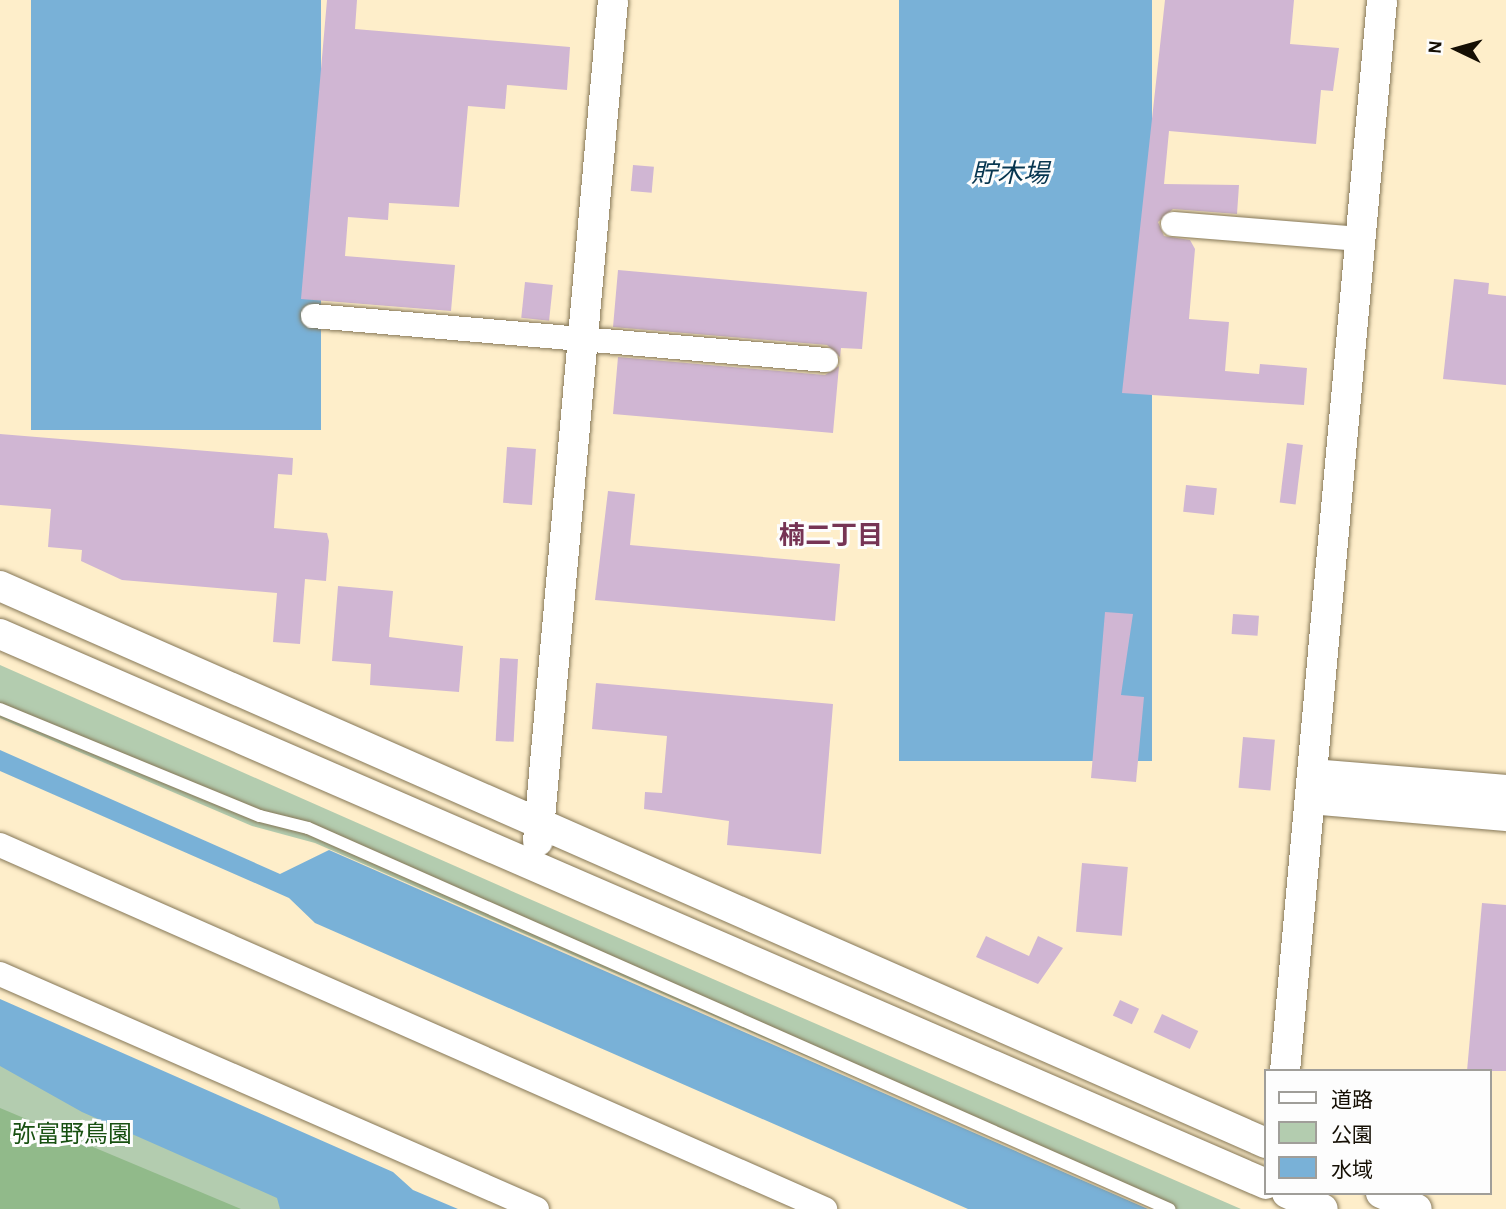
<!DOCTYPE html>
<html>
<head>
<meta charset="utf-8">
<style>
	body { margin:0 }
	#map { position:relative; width:1506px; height:1209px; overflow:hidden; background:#feeeca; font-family:"Alegreya Sans","Noto Sans JP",sans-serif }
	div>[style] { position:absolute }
	.green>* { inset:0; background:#b3ccaf }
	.forest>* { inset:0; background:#91ba8a }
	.water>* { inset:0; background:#79b1d7; transform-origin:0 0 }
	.building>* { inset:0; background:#d0b6d3; transform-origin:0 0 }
	.roads { filter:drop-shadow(0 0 2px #857757) drop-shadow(0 0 2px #857757) }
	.service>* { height:12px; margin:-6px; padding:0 6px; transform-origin:6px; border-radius:6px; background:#fff }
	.minor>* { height:24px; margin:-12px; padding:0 12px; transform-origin:12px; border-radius:12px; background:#fff }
	.tertiary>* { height:30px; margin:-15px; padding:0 15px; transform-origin:15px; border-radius:15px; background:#fff }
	span { translate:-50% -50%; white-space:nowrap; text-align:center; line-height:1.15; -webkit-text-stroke:6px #fdfdfd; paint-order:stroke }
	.park-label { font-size:24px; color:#185011 }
	.water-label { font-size:26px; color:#073650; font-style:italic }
	.neighbourhood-label { font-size:26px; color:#763454; font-weight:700 }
	.legend { position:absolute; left:1264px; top:1069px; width:228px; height:126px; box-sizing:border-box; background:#fdfdfd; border:2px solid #a09e99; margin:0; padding:9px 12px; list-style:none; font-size:21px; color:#150f04 }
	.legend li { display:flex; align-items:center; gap:14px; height:35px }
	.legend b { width:35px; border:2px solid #a09e99 }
	.north { position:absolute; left:1422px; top:14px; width:70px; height:70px; -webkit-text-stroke:5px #fdfdfd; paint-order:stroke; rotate:275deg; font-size:19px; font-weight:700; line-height:28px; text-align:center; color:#150f04 }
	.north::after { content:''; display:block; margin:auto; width:24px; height:32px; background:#150f04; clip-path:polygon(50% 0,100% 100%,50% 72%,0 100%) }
</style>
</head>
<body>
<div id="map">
	<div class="green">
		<div style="clip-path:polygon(0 665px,525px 897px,1241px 1209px,1159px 1209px,315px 843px,252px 826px,0 718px)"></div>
		<div style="clip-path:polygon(0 1025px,419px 1209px,0 1209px)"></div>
	</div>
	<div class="forest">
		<div style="clip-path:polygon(0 1108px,241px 1209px,0 1209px)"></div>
	</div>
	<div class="water">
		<div style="left:31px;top:0;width:290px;height:430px"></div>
		<div style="left:899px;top:0;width:253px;height:761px"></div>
		<div style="clip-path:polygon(0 750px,280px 874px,329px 850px,1148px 1209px,968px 1209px,315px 923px,289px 898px,0 771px)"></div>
		<div style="clip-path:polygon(0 999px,393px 1172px,413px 1190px,458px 1209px,280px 1209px,277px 1198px,82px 1112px,0 1066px)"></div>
	</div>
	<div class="building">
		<div style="clip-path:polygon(327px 0,357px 0,355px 29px,570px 47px,567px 90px,507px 85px,505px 109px,468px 106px,459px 207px,389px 203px,388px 220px,348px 217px,345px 256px,455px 265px,451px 311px,301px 299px)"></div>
		<div style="clip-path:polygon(1165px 0,1294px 0,1290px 44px,1339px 48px,1333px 91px,1321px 90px,1316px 144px,1169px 131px,1164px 184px,1239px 185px,1237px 214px,1173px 209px,1158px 222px,1164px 236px,1190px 240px,1195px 249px,1189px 319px,1229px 322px,1225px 371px,1259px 374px,1260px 364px,1307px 368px,1304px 405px,1122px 393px)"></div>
		<div style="left:633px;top:165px;width:21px;height:26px;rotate:5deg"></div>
		<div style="clip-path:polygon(618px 270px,867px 292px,862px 349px,841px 348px,840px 357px,827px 345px,613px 327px)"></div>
		<div style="clip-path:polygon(1454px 279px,1489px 283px,1488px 294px,1506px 296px,1506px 385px,1443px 379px)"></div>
		<div style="left:525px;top:282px;width:28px;height:36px;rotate:6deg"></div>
		<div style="clip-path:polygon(618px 357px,825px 375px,839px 366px,833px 433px,613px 414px)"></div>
		<div style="clip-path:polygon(0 434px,293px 458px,292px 475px,278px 474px,274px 528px,327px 533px,329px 541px,326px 581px,305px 579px,300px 644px,273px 642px,277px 593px,122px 580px,81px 561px,82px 550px,48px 547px,51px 509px,0 505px)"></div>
		<div style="left:1287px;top:443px;width:16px;height:60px;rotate:7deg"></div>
		<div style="left:507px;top:447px;width:29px;height:56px;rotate:4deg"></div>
		<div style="left:1186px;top:485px;width:31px;height:27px;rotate:6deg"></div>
		<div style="clip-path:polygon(608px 491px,635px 494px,630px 545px,840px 564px,835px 621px,595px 600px)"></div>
		<div style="clip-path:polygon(338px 586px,393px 591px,389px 637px,463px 646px,459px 692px,370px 685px,371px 664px,332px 661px)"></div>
		<div style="clip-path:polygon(1105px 612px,1133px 614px,1121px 695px,1144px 697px,1136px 782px,1091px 778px)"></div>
		<div style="left:1233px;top:614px;width:26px;height:20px;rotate:4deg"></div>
		<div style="left:500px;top:658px;width:18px;height:83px;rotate:3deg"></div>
		<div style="clip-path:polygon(596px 683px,833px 704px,821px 854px,727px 845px,729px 821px,644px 809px,645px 792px,662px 793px,667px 736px,592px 729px)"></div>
		<div style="left:1243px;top:737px;width:32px;height:51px;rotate:5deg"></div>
		<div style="left:1082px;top:863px;width:46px;height:69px;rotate:5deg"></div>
		<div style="clip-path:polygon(1482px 903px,1506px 905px,1506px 1071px,1467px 1071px)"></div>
		<div style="clip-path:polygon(986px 936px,1029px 956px,1038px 936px,1063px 948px,1038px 984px,976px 957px)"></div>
		<div style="left:1120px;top:1000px;width:21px;height:17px;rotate:25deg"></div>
		<div style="left:1162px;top:1014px;width:40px;height:20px;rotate:25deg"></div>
	</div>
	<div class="roads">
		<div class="service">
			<div style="left:0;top:709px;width:281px;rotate:22.4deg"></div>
			<div style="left:260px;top:816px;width:49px;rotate:14deg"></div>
			<div style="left:308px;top:828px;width:942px;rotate:23.87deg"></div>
		</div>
		<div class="minor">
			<div style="left:1173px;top:224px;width:188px;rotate:4.6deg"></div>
			<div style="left:313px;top:316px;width:515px;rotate:4.9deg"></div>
			<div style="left:0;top:845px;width:902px;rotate:23.81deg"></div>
			<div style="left:0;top:974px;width:586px;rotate:23.63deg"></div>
		</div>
		<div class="tertiary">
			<div style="left:0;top:586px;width:1383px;rotate:23.75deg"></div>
			<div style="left:0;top:634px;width:1380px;rotate:23.48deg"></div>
			<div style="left:1312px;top:774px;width:195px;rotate:4.7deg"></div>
			<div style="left:1310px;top:799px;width:197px;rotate:5deg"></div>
			<div style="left:538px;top:841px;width:844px;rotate:-84.9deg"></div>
			<div style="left:1285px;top:1071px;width:1075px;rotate:-84.82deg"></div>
			<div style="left:1287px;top:1193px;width:39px;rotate:24deg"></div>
			<div style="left:1381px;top:1193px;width:39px;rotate:24deg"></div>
		</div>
	</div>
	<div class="park-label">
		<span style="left:72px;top:1136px">弥富野鳥園</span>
	</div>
	<div class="water-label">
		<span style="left:1010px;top:175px">貯木場</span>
	</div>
	<div class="neighbourhood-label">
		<span style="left:831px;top:537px">楠二丁目</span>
	</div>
	<ul class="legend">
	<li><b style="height:9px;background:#fff"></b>道路</li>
	<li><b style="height:19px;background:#b3ccaf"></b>公園</li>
	<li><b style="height:19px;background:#79b1d7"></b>水域</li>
	</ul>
	<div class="north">N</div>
</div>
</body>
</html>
